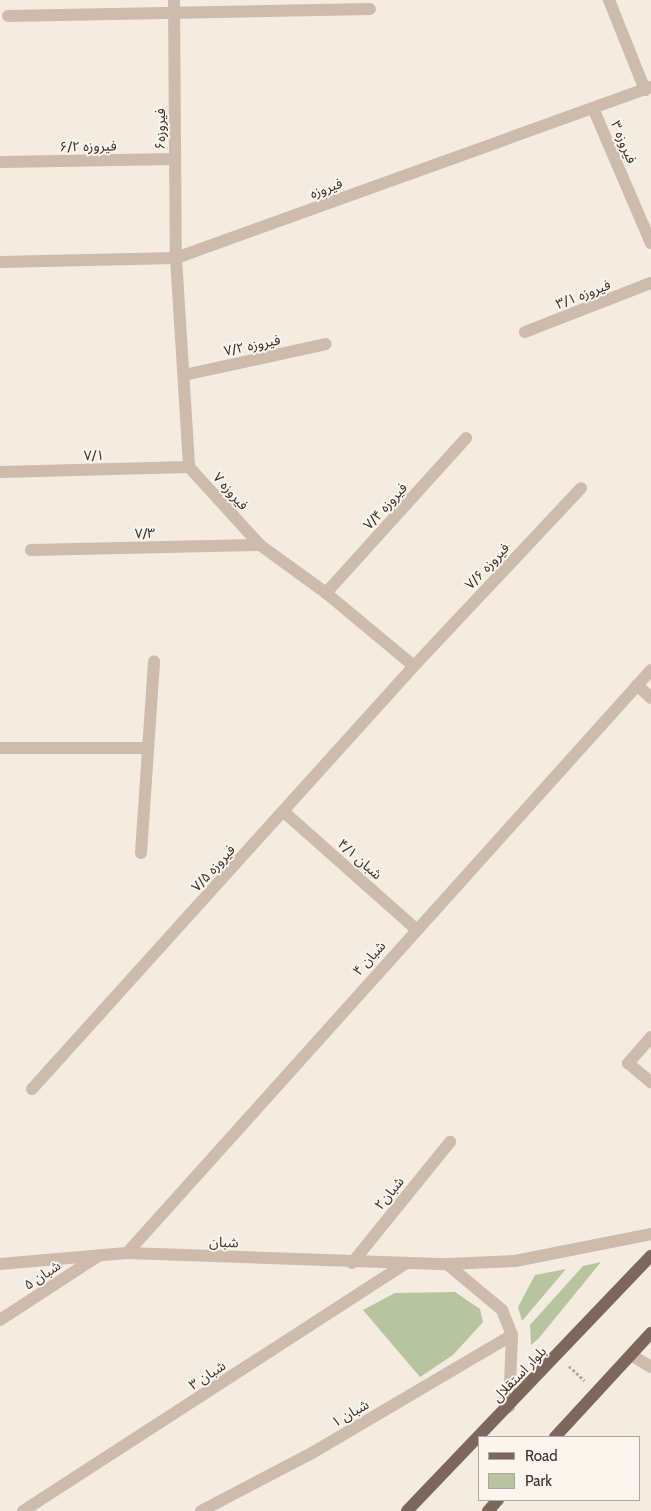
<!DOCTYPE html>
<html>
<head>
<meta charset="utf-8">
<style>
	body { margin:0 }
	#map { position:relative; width:651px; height:1511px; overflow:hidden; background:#f4ebe1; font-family:Cabin,"Noto Sans Arabic",sans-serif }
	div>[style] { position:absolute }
	.green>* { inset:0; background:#b8c4a0 }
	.path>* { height:3px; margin-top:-1.5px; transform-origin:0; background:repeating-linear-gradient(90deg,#b9a596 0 2.5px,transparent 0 5px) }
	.minor>* { height:12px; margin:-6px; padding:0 6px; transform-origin:6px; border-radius:6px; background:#cdbbac }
	.major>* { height:12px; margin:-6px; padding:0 6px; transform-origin:6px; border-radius:6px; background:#7d675c }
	span { translate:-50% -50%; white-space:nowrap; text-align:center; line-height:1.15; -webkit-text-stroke:4px #fbf5ee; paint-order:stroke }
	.street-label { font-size:14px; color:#3b302b }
	.legend { position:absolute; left:478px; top:1436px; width:162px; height:65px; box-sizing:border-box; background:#fbf5ee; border:1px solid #aea6a0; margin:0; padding:6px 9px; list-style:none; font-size:15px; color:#3b302b }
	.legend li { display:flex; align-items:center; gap:10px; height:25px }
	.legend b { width:25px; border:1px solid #aea6a0 }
</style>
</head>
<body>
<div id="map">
	<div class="green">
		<div style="clip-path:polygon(601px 1262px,539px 1338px,531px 1345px,530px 1325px,583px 1266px)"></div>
		<div style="clip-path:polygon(566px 1269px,522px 1321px,518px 1307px,535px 1275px)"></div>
		<div style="clip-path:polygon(455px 1292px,480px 1309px,483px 1322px,453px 1355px,420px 1377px,363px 1310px,395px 1293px)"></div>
	</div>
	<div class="path">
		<div style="left:569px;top:1366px;width:21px;rotate:43deg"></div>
	</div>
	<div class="minor">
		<div style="left:174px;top:0;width:258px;rotate:89.6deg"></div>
		<div style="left:176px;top:258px;width:209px;rotate:86.4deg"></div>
		<div style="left:189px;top:467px;width:105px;rotate:47.7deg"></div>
		<div style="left:260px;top:545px;width:82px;rotate:36deg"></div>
		<div style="left:326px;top:593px;width:114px;rotate:39.7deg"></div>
		<div style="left:609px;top:0;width:97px;rotate:68.2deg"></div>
		<div style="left:8px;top:16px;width:362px;rotate:-1.1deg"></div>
		<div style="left:593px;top:108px;width:147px;rotate:66.8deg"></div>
		<div style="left:2px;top:162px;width:173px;rotate:-1deg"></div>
		<div style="left:0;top:262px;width:176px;rotate:-1.3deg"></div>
		<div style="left:176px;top:258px;width:505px;rotate:-19.8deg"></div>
		<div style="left:525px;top:332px;width:135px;rotate:-21.3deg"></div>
		<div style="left:184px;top:375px;width:145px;rotate:-12.3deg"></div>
		<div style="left:0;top:472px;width:189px;rotate:-1.5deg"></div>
		<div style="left:31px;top:550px;width:229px;rotate:-1.3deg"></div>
		<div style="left:326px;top:593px;width:209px;rotate:-47.9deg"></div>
		<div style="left:637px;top:685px;width:19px;rotate:43deg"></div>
		<div style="left:0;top:748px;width:148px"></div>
		<div style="left:284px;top:812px;width:176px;rotate:41.6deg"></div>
		<div style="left:141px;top:853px;width:192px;rotate:-86.1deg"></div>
		<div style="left:651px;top:1037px;width:35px;rotate:131deg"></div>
		<div style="left:628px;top:1063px;width:30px;rotate:40deg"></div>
		<div style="left:32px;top:1089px;width:570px;rotate:-47.92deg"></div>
		<div style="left:414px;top:666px;width:244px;rotate:-46.8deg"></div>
		<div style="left:127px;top:1253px;width:784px;rotate:-48.05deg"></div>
		<div style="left:352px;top:1263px;width:156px;rotate:-51deg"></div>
		<div style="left:0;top:1264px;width:127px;rotate:-5deg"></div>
		<div style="left:127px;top:1253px;width:320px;rotate:2deg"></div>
		<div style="left:447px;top:1264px;width:68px;rotate:-2.5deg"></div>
		<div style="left:515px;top:1261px;width:139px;rotate:-11.2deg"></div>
		<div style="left:447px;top:1264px;width:72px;rotate:39.9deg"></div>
		<div style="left:502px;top:1310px;width:27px;rotate:68deg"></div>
		<div style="left:512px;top:1335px;width:72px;rotate:92.4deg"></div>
		<div style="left:0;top:1320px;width:117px;rotate:-33.1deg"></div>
		<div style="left:631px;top:1355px;width:23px;rotate:31deg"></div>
		<div style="left:23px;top:1511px;width:457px;rotate:-32.9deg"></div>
		<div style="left:201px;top:1511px;width:125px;rotate:-27.6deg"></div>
		<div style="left:312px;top:1453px;width:232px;rotate:-30.5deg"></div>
	</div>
	<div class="major">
		<div style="left:555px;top:1437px;width:142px;rotate:-47.3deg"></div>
		<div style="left:407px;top:1511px;width:353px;rotate:-46.3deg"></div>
		<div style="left:488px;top:1511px;width:15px;rotate:-48deg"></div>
	</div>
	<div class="street-label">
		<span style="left:160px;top:129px;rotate:-90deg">فیروزه۶</span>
		<span style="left:624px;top:142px;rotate:67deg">۳ فیروزه</span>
		<span style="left:88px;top:146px;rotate:-1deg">۶/۲ فیروزه</span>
		<span style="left:326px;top:188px;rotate:-20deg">فیروزه</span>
		<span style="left:583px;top:294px;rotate:-21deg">۳/۱ فیروزه</span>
		<span style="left:252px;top:345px;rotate:-12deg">۷/۲ فیروزه</span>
		<span style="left:94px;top:455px;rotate:-1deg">۷/۱</span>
		<span style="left:231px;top:491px;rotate:48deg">۷ فیروزه</span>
		<span style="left:385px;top:506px;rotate:-48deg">۷/۴ فیروزه</span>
		<span style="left:145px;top:533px;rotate:-1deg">۷/۳</span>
		<span style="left:487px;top:566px;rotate:-47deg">۷/۶ فیروزه</span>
		<span style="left:360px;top:859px;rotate:41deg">۴/۱ شبان</span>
		<span style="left:213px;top:868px;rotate:-48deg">۷/۵ فیروزه</span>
		<span style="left:369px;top:958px;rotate:-48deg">۴ شبان</span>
		<span style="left:389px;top:1193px;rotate:-51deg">شبان۲</span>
		<span style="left:224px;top:1242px;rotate:2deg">شبان</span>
		<span style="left:42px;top:1275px;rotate:-33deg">۵ شبان</span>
		<span style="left:519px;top:1374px;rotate:-46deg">بلوار استقلال</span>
		<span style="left:207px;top:1375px;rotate:-33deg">۳ شبان</span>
		<span style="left:350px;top:1413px;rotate:-30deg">۱ شبان</span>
	</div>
	<ul class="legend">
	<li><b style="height:6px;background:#7d675c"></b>Road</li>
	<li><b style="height:14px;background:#b8c4a0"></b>Park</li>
	</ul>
</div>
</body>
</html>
